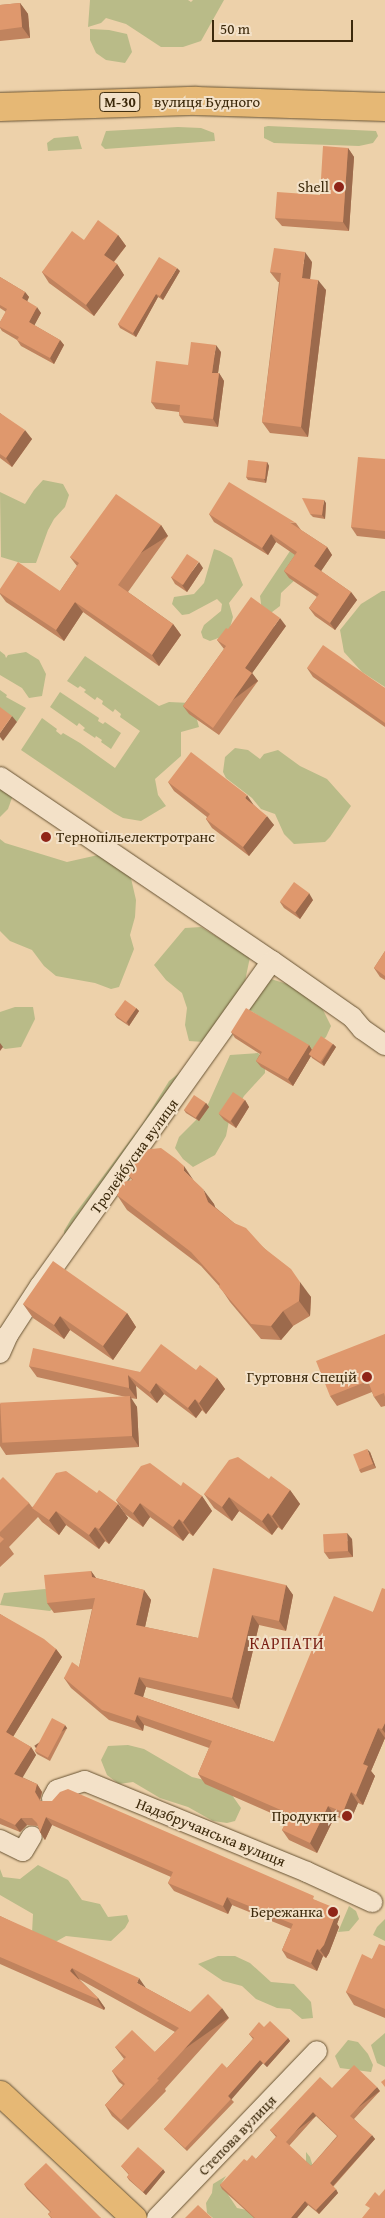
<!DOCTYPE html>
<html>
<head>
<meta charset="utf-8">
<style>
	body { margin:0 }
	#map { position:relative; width:385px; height:2218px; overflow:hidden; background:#edd1aa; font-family:"Gentium Book Plus",serif }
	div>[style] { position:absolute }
	.green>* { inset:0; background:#b9bb88 }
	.roads { filter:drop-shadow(0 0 1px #685333) drop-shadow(0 0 1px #685333) }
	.minor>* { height:20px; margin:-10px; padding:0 10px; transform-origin:10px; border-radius:10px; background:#f3e1c8 }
	.major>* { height:25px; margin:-12.5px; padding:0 12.5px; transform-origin:12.5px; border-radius:12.5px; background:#e6b875 }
	.highway>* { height:28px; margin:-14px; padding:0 14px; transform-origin:14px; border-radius:14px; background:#e6b875 }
	.wall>* { inset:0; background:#c0835e }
	.shaded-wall>* { inset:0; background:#9c6a4c; transform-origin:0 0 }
	.building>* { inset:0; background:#df986d; transform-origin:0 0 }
	.dots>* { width:14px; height:14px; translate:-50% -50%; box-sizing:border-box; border:2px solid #f3e1c8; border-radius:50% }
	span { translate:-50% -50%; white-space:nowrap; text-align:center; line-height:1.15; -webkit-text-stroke:4px #f3e1c8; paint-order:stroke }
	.shield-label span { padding:1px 4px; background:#f3e1c8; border:1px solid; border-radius:4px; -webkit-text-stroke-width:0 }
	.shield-label { font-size:14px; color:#3c290b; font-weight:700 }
	.street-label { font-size:15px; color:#3c290b }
	.poi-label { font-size:15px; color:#3c290b }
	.right { translate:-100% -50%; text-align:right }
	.left { translate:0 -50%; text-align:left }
	.neighbourhood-label { font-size:16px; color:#7a1f14; letter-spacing:1px }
	.scale { position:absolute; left:212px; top:20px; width:141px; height:22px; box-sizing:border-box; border:2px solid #3c290b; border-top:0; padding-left:6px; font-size:15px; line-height:18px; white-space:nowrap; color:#3c290b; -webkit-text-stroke:4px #f3e1c8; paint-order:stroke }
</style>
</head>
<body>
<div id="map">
	<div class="green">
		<div style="clip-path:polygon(90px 0,188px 0,191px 2px,193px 0,224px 0,201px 41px,183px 47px,161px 47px,126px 24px,106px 18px,101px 23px,88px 27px)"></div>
		<div style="clip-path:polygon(90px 29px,109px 30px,127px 34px,132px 52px,125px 63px,106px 60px,96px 53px,90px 40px)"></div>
		<div style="clip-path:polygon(268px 126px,376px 131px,378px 136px,373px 143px,359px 146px,274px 143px,264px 138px,264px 127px)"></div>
		<div style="clip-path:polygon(178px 127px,201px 128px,214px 133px,215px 141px,105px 149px,101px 145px,106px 131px)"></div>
		<div style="clip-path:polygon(78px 136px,82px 149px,48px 151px,47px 143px,54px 138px)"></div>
		<div style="clip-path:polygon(43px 480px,63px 484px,69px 495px,65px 507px,54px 519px,48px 530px,36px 563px,21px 563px,1px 557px,0 492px,25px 504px,34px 490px)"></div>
		<div style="clip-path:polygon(292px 548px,301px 551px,297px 578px,281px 593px,280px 606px,268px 615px,262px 611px,260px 596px)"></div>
		<div style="clip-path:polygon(214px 549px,220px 551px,232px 558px,243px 585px,229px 603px,233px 617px,229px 631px,224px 636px,210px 641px,203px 638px,201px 632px,204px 625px,221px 611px,222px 604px,217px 599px,189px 614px,182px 615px,172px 604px,174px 597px,194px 594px,204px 583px)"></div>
		<div style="clip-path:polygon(382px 591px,385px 591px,385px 687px,362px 672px,344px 652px,340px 630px,361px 604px)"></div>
		<div style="clip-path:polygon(0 651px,5px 655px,6px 658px,8px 655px,26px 652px,39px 660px,46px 674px,42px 696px,29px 698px,22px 688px,0 675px)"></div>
		<div style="clip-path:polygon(85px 656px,159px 706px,169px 702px,190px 703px,196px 716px,199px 727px,181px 732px,181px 756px,155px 779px,158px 795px,166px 806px,141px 821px,123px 818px,114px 813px,21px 750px,42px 718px,57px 729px,56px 731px,61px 735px,63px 733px,80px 743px,115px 768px,140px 731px,120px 717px,121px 714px,115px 709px,113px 712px,102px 704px,103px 701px,97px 697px,95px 700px,84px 692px,86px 690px,80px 686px,78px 688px,67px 681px)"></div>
		<div style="clip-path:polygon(0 690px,7px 695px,6px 697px,26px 708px,17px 722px,0 711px)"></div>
		<div style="clip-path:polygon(60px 692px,99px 718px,98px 721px,103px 724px,105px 722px,121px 733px,111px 749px,101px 742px,102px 740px,96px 736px,95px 738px,83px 730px,85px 728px,79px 723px,77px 726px,50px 707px)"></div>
		<div style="clip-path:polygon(235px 748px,248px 750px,260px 759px,264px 754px,278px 750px,300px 766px,327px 779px,351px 806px,330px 837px,325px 842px,294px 844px,284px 834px,275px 814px,261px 809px,252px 798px,226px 778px,223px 772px,225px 757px)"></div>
		<div style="clip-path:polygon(0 780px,13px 795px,8px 809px,0 817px)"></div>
		<div style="clip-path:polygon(0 839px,5px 843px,67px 862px,98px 855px,115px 861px,130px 874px,136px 900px,135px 917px,130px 935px,134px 949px,119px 987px,111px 989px,95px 983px,56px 976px,44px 966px,32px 950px,10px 941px,0 931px)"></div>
		<div style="clip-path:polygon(201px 927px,250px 957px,244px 986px,204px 1042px,189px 1041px,185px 1025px,187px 1008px,182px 993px,166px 980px,154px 965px,185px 928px)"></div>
		<div style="clip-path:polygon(271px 979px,287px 984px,322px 1008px,331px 1026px,326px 1037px,310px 1051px,247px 1008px)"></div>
		<div style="clip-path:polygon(15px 1007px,33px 1007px,35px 1019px,21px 1047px,5px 1049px,0 1046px,0 1012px)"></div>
		<div style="clip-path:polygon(258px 1053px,265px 1061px,265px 1073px,244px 1096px,229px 1121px,226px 1136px,215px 1155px,193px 1167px,183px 1159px,175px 1148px,179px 1137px,205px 1111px,230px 1055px)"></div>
		<div style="clip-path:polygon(182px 1071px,65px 1240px,64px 1231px,71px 1219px,143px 1123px,169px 1081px)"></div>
		<div style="clip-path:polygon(45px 1589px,62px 1595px,61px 1602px,50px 1611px,0 1605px,4px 1593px)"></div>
		<div style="clip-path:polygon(128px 1745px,144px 1749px,192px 1777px,225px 1785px,241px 1808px,235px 1821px,227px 1823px,213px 1821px,188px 1807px,160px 1798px,133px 1782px,119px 1784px,107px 1775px,101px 1760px,108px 1746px)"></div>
		<div style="clip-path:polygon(38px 1865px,68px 1880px,82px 1900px,100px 1904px,108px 1917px,127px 1915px,129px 1921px,125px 1928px,111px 1941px,66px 1936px,48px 1946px,32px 1933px,33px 1914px,0 1895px,0 1869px,3px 1877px,20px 1879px)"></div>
		<div style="clip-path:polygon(349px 1906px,356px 1911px,359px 1919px,349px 1931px,338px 1932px)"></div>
		<div style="clip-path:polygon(385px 1919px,385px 1941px,373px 1935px,377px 1927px)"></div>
		<div style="clip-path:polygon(218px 1956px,235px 1956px,250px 1963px,271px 1982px,294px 1984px,311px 2002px,313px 2018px,302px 2019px,290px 2009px,277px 2008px,256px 1999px,242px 1986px,223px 1981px,198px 1964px)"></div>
		<div style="clip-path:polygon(385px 2033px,385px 2067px,377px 2063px,371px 2045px)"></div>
		<div style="clip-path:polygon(348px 2040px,358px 2042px,368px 2054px,373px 2065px,371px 2072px,340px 2068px,335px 2056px)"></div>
		<div style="clip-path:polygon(306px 2152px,310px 2157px,313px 2167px,276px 2218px,213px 2218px,207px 2213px,206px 2203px,212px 2193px,213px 2184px,226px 2176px,221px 2184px,237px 2208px,252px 2211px,306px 2162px)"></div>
	</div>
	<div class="roads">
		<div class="minor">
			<div style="left:0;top:777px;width:328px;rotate:34.1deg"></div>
			<div style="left:272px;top:961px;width:98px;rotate:35deg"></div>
			<div style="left:352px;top:1017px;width:16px;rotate:50deg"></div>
			<div style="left:362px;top:1029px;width:28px;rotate:35deg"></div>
			<div style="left:0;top:1353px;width:20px;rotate:-66deg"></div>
			<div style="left:8px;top:1335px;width:59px;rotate:-56.9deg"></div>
			<div style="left:40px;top:1286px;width:399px;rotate:-54.5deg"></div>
			<div style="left:52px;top:1799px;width:10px;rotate:-61deg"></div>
			<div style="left:57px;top:1790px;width:29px;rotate:-18deg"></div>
			<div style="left:85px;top:1781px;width:240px;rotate:22.3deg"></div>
			<div style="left:307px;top:1872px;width:72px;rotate:24.8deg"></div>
			<div style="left:0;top:1840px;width:25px;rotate:26deg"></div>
			<div style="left:23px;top:1851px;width:17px;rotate:-59deg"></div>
			<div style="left:157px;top:2218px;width:231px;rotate:-46.2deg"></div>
		</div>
		<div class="major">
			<div style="left:0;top:2093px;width:183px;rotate:43deg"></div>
		</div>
		<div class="highway">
			<div style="left:0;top:107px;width:196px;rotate:-1.8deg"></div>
			<div style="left:196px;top:101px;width:189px;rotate:1.8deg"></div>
		</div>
	</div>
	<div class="wall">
		<div style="clip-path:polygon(20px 3px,28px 14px,30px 38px,0 41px,0 5px)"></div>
		<div style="clip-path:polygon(348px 148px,354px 157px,349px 231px,282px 226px,275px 218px,320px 195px)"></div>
		<div style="clip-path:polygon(118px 235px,126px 246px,114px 262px,117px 264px,124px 275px,94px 316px,49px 283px,42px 272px,84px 240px)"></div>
		<div style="clip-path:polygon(312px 262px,310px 279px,326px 290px,308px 437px,270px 433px,262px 422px,279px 282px,278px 282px,270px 272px)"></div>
		<div style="clip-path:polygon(180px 271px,163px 300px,158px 297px,136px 337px,120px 328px,118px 324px)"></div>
		<div style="clip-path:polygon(0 277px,25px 292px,29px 297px,27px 301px,41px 313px,34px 325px,60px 340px,64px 345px,54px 364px,21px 346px,17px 340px,2px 331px,0 328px,0 322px,6px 312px,0 308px)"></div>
		<div style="clip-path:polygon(221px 352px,218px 373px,219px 373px,224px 381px,218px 427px,184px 423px,179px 415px,179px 412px,156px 409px,151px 402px,188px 365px)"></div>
		<div style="clip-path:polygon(0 413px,32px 439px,12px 467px,0 458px)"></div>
		<div style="clip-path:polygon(385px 459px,385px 539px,357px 536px,351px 527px)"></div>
		<div style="clip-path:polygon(267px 462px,269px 466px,266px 483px,248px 480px,246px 477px)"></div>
		<div style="clip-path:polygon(326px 503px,325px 519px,313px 517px,310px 514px)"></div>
		<div style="clip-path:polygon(209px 514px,296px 523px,301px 530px,327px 547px,332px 555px,321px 571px,351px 592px,357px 600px,335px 630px,315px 616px,309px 608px,317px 597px,289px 578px,284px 571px,295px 555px,276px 542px,268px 555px,214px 522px)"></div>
		<div style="clip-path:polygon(161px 525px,168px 536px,128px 592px,173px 624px,181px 635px,159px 666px,83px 612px,64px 641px,6px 602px,0 594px,0 589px,60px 591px,77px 566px,70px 557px)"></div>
		<div style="clip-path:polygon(203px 568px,187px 592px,175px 584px,171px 577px)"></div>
		<div style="clip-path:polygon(286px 626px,252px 673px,258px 681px,219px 735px,189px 714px,183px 706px,224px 649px,217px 640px,228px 629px)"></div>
		<div style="clip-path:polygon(307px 668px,385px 688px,385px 727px,313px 677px)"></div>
		<div style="clip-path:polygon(168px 782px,253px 804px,274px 825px,249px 856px,212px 828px,206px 819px,207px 817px,174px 791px)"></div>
		<div style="clip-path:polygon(313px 900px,300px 919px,284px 908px,280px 902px)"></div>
		<div style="clip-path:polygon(385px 951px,385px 980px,380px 977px,374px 968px)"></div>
		<div style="clip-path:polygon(136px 1008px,139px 1011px,129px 1026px,117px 1018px,115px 1015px)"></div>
		<div style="clip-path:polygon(231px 1032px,309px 1045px,312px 1050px,333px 1044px,336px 1047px,324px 1066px,312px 1058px,311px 1056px,293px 1086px,261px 1067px,256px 1061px,260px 1054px,235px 1038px)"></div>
		<div style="clip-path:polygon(245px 1100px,249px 1107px,236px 1128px,224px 1120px,219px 1114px)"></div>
		<div style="clip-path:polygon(206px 1103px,209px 1107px,199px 1121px,186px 1113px,184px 1110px)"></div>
		<div style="clip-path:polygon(126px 1172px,193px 1180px,214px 1204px,215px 1207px,264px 1248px,311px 1297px,310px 1316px,293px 1326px,281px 1340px,261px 1339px,230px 1302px,220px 1287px,201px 1266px,127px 1210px,117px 1195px,132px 1180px)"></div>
		<div style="clip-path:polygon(23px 1304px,127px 1313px,136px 1327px,113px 1360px,70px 1330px,64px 1339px,33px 1318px)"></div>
		<div style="clip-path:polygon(385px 1334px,385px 1406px,381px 1407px,374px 1397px,372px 1392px,337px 1406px,330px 1396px)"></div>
		<div style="clip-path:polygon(29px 1366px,140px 1372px,196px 1370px,217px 1378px,225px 1389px,206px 1414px,202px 1410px,196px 1418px,164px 1394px,157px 1403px,136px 1386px,137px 1399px,130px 1398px,137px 1407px,139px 1447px,6px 1455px,0 1446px,0 1404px,126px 1397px,37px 1377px)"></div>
		<div style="clip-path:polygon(370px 1452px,376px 1468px,361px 1473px,359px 1470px)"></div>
		<div style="clip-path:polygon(269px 1479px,290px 1490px,300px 1504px,282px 1530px,278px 1527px,272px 1535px,239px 1511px,232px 1521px,214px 1508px,204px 1494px)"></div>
		<div style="clip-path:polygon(0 1480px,29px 1503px,32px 1507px,97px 1493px,118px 1504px,128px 1518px,109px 1544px,105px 1541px,99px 1549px,66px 1525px,59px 1535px,42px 1522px,38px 1517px,9px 1547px,14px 1554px,0 1567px)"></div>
		<div style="clip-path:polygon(181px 1486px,202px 1496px,212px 1511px,193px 1536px,189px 1533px,183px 1541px,150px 1517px,143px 1527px,125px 1514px,116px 1500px)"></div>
		<div style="clip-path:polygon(352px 1539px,353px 1557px,329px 1559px,324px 1552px)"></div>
		<div style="clip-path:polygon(91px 1571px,96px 1578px,144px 1590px,151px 1600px,145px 1627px,198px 1638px,286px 1585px,293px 1595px,286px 1631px,259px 1625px,239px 1709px,146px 1687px,143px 1697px,274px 1742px,373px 1612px,385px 1589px,385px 1738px,371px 1771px,375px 1776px,363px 1805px,358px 1803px,350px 1822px,335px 1816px,317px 1853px,289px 1840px,282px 1830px,287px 1820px,205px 1784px,198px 1774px,209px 1748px,144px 1725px,143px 1731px,109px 1720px,71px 1688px,64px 1678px,79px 1667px,92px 1609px,54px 1613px,47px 1603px)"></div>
		<div style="clip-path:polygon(0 1614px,56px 1649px,62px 1657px,13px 1737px,31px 1747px,36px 1755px,22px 1777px,37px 1784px,42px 1792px,40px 1800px,41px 1801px,317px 1901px,340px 1916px,337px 1924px,339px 1927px,329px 1953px,326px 1958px,323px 1956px,317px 1971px,287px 1958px,282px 1950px,291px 1929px,232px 1905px,228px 1914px,174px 1891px,168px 1883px,171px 1877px,52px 1825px,45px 1840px,40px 1832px,38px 1826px,27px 1825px,20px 1832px,0 1824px)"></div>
		<div style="clip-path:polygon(67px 1728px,50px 1761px,37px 1754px,35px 1751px)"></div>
		<div style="clip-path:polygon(0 1916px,146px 1988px,190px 2012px,229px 2018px,165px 2089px,166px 2091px,128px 2130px,112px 2116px,105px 2105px,123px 2085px,119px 2082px,112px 2071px,124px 2059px,115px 2047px,155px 2052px,175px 2032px,79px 1979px,98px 1998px,105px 2008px,104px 2010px,0 1964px)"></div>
		<div style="clip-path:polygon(385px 1946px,385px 2018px,354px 2005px,346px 1992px,372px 1959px)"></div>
		<div style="clip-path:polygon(264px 2027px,288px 2038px,290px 2041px,267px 2067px,263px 2063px,231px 2099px,234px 2102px,187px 2151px,167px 2132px,164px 2129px,227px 2068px,253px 2039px,249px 2034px)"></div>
		<div style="clip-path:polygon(evenodd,332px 2088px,380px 2091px,354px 2119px,375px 2139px,333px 2187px,338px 2193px,319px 2214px,308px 2205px,297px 2218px,254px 2218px,222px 2189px,220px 2185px,247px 2161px,256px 2159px,276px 2137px,270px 2130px,332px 2088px,316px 2116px,337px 2136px,311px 2166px,289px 2146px,316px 2116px)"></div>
		<div style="clip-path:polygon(121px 2166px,165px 2172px,146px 2195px,129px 2180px,127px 2177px,129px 2175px)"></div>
		<div style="clip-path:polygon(24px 2184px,101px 2218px,51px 2218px,48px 2214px,50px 2212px,27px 2189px)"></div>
	</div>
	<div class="shaded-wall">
		<div style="clip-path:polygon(20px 3px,28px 14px,30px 38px,22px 27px)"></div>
		<div style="clip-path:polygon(348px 148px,354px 157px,349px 231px,343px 222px)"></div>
		<div style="clip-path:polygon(118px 235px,126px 246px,111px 265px,104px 255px)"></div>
		<div style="clip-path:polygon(305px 252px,312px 262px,309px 288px,302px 278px)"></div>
		<div style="clip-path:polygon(117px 264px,124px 275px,94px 316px,86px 305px)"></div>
		<div style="clip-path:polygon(177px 268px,180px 271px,163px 300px,160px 296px)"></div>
		<div style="clip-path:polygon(318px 280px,326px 290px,308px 437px,301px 427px)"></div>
		<div style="clip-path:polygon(25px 292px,29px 297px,26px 304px,22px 298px)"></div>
		<div style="clip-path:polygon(156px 294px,158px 297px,136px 337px,133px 333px)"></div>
		<div style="clip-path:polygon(37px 307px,41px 313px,33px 328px,29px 322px)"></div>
		<div style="clip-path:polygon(60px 340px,64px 345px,54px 364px,50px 358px)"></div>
		<div style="clip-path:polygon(216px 345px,221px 352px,217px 380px,212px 373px)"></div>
		<div style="clip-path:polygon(219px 373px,224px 381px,218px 427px,213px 419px)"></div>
		<div style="clip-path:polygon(25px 430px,32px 439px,12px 467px,6px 458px)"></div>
		<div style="clip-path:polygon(267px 462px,269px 466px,266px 483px,264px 479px)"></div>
		<div style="clip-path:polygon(324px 500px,326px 503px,325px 519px,322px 515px)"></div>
		<div style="left:161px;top:525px;width:13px;height:74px;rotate:58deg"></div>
		<div style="clip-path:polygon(271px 534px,276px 542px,268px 555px,262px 548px)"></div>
		<div style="clip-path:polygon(327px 547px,332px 555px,319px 574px,314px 566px)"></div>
		<div style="clip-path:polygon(199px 562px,203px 568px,187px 592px,182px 585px)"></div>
		<div style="clip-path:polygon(351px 592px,357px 600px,335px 630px,330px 623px)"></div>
		<div style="clip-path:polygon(75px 602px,83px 612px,64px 641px,56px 630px)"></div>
		<div style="clip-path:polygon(280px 618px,286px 626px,250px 676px,245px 668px)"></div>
		<div style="clip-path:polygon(173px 624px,181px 635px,159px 666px,152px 655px)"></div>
		<div style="left:252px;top:673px;width:10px;height:67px;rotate:53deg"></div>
		<div style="clip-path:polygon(12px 716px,17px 722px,3px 741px,0 737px,0 733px)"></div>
		<div style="clip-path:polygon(247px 795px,253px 804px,251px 807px,245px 798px)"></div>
		<div style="clip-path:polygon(267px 816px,274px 825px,249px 856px,243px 847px)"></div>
		<div style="clip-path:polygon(309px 893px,313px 900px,300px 919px,295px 912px)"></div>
		<div style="clip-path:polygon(136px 1008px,139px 1011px,129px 1026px,127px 1022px)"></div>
		<div style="clip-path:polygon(0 1043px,3px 1047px,0 1051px)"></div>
		<div style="clip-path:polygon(333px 1044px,336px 1047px,324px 1066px,322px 1062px)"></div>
		<div style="clip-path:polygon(309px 1045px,313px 1052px,309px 1055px,311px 1056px,293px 1086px,288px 1079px)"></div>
		<div style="clip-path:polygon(245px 1100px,249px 1107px,236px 1128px,231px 1121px)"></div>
		<div style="clip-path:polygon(206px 1103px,209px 1107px,199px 1121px,196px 1118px)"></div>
		<div style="clip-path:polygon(184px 1166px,194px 1181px,184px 1171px)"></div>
		<div style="clip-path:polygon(203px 1189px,214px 1204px,218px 1216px,208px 1202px)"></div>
		<div style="clip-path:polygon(300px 1282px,311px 1297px,310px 1316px,299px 1301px)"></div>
		<div style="clip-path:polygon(283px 1311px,293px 1326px,281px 1340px,271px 1326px)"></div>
		<div style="clip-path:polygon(127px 1313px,136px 1327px,113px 1360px,103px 1346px)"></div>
		<div style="clip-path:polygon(60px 1316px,70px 1330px,64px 1339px,54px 1325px)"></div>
		<div style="clip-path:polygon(128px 1375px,136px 1386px,137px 1399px,129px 1388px)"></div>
		<div style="clip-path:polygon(217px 1378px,225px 1389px,206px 1414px,199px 1403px)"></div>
		<div style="clip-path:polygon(156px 1383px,164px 1394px,157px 1403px,150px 1392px)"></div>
		<div style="clip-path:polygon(130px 1396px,137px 1407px,139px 1447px,132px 1436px)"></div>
		<div style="clip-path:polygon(195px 1399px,202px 1410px,196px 1418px,188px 1408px)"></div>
		<div style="clip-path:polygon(367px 1449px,370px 1452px,376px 1468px,373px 1464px)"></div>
		<div style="clip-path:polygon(290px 1490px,300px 1504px,282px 1530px,272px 1516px)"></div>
		<div style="clip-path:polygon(202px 1496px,212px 1511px,193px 1536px,183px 1522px)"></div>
		<div style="clip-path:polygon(229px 1497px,239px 1511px,232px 1521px,222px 1507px)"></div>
		<div style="clip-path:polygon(140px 1503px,150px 1517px,143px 1527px,133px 1513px)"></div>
		<div style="clip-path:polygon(118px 1504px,128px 1518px,109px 1544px,99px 1529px)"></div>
		<div style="clip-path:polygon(56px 1511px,66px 1525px,59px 1535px,49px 1520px)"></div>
		<div style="clip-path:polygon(268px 1513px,278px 1527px,272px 1535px,262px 1521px)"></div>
		<div style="clip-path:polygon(179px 1519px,189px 1533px,183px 1541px,173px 1527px)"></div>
		<div style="clip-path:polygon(95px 1527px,105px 1541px,99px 1549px,89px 1535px)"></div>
		<div style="clip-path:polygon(347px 1533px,352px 1539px,353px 1557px,348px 1551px)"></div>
		<div style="clip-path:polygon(91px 1571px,98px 1581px,92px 1577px)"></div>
		<div style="clip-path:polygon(286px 1585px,293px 1595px,286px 1631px,279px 1621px)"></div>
		<div style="clip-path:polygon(144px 1590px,151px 1600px,143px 1636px,136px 1625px)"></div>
		<div style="clip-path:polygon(252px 1615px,259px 1625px,239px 1709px,232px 1698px)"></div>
		<div style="clip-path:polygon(56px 1649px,62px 1657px,11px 1740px,6px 1732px)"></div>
		<div style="clip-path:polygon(139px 1677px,146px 1687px,141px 1704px,134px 1694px)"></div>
		<div style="clip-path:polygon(137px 1715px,144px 1725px,143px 1731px,135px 1721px)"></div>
		<div style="clip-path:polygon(385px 1723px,385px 1733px,382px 1729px)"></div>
		<div style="left:65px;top:1725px;width:4px;height:37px;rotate:56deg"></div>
		<div style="clip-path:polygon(378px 1728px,385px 1738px,371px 1771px,375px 1776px,363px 1805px,356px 1795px,363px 1764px)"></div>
		<div style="clip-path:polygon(31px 1747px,36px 1755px,20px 1782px,14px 1774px)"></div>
		<div style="clip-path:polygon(37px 1784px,42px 1792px,40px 1800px,46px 1809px,35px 1792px)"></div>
		<div style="clip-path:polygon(351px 1792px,358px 1803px,350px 1822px,343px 1812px)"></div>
		<div style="clip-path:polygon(328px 1806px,335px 1816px,317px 1853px,310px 1843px)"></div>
		<div style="clip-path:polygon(46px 1817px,52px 1825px,45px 1840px,40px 1832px)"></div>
		<div style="clip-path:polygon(21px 1818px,27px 1825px,20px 1832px,15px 1825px)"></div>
		<div style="clip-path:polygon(227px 1897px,232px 1905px,228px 1914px,223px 1906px)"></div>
		<div style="clip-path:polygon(335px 1908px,340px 1916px,337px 1924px,339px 1927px,329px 1953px,326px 1958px,320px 1950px,331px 1918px)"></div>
		<div style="clip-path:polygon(317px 1949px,323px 1956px,317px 1971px,311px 1963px)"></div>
		<div style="clip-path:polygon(72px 1968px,79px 1979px,77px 1981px,70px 1971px)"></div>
		<div style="clip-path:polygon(139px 1978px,146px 1988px,137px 1983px)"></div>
		<div style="clip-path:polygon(98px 1998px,105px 2008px,104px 2010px,97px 1999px)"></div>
		<div style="left:222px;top:2008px;width:12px;height:96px;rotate:55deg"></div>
		<div style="clip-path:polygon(288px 2038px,290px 2041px,267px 2067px,264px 2064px)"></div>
		<div style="clip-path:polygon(260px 2060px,263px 2063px,231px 2100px,228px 2096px)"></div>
		<div style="left:377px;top:2087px;width:5px;height:40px;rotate:53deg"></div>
		<div style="left:313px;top:2112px;width:5px;height:40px;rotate:53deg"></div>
		<div style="clip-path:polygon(372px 2135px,375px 2139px,332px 2187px,330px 2183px)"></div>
		<div style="clip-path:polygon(163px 2169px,165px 2172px,146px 2195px,143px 2192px)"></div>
		<div style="clip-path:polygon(336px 2189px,338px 2193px,319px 2214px,316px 2210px)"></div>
		<div style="clip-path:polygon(305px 2201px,308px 2205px,297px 2218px,291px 2218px)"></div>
	</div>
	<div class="building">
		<div style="clip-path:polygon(20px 3px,22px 27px,0 30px,0 5px)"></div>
		<div style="clip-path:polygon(323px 146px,348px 148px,343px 222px,275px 218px,277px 192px,320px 195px)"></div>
		<div style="clip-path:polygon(98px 220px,118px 235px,104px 255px,117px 264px,86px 305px,42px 272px,72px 231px,84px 240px)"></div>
		<div style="clip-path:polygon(274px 248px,305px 252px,302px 278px,318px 280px,301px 427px,262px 422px,281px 273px,270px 272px)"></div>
		<div style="clip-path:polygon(159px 257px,177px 268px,160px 296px,156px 294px,133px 333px,118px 324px)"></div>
		<div style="clip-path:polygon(0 277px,25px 292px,22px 298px,37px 307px,29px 322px,60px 340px,50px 358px,17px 340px,19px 337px,0 327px,0 322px,7px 309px,0 305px)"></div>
		<div style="clip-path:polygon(191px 342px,216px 345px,212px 373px,219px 373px,213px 419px,179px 415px,180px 405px,151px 402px,156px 361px,188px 365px)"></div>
		<div style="clip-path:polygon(0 413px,25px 430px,6px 458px,0 454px)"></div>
		<div style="clip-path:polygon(358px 457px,385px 459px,385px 531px,351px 527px)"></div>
		<div style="left:248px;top:460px;width:19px;height:17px;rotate:6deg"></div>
		<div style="clip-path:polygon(229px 482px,296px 523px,289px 522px,327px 547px,314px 566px,351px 592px,330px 623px,309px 608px,319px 594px,284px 571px,297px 552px,271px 534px,262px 548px,209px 514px)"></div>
		<div style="clip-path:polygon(116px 494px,161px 525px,118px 585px,173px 624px,152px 655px,75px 602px,56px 630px,0 593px,0 589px,18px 562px,60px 591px,79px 563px,70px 557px)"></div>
		<div style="clip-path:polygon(302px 498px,324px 500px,322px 515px,310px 514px)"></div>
		<div style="left:187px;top:554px;width:14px;height:28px;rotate:34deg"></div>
		<div style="clip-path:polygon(251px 597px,280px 618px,245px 668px,252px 673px,213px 728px,183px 706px,226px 646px,217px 640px,226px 628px,228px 629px)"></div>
		<div style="clip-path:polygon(323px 645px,385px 688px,385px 723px,307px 668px)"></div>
		<div style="clip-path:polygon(0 707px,12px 716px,0 733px)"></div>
		<div style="clip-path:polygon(191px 752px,247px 795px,245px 798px,267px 816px,243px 847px,206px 819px,210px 814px,168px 782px)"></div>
		<div style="left:294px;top:882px;width:19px;height:24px;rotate:36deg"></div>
		<div style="clip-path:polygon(385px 951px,385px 976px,374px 968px)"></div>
		<div style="left:125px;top:1000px;width:14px;height:18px;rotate:36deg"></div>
		<div style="clip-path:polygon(246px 1008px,309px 1045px,288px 1079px,256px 1061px,262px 1052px,231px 1032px)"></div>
		<div style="left:321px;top:1036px;width:14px;height:22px;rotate:34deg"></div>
		<div style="left:233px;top:1092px;width:14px;height:26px;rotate:34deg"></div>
		<div style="left:194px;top:1095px;width:14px;height:18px;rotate:34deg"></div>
		<div style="clip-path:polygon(161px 1148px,176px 1159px,184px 1166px,184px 1171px,203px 1189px,208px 1202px,234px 1223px,246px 1228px,264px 1248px,291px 1269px,300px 1282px,299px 1301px,283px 1311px,271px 1326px,251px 1324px,219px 1287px,220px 1284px,191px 1252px,117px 1195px,119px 1192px,118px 1183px,133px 1180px,126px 1172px,132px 1166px,142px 1150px)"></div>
		<div style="clip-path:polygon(53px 1261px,127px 1313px,103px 1346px,60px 1316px,54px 1325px,23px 1304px)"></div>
		<div style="clip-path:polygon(385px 1334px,385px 1397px,384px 1393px,374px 1397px,368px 1381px,330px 1396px,316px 1361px)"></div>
		<div style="clip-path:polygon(161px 1344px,196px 1370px,200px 1365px,217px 1378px,199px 1403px,195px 1399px,188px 1408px,156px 1383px,150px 1392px,128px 1375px,129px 1388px,29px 1366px,33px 1348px,140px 1372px)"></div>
		<div style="left:130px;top:1396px;width:40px;height:130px;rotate:87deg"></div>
		<div style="left:367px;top:1449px;width:16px;height:15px;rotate:68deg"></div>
		<div style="clip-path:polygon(238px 1457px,269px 1479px,271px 1476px,290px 1490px,272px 1516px,268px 1513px,262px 1521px,229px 1497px,222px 1507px,204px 1494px,229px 1460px)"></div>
		<div style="clip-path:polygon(150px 1463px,181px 1486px,183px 1482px,202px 1496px,183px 1522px,179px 1519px,173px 1527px,140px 1503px,133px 1513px,116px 1500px,141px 1466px)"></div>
		<div style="clip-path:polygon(66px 1471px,97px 1493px,99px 1490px,118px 1504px,99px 1529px,95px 1527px,89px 1535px,56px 1511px,49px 1520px,32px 1508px,56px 1473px)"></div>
		<div style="clip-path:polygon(3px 1477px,29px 1503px,0 1532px,0 1480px)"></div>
		<div style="left:347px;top:1533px;width:18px;height:24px;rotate:87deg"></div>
		<div style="clip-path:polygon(0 1536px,4px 1539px,0 1543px)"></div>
		<div style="clip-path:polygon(213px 1568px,286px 1585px,279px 1621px,252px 1615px,232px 1698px,139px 1677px,134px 1694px,274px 1742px,334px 1596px,373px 1612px,382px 1588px,385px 1589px,385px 1723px,382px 1729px,378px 1728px,363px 1764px,368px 1766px,356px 1795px,351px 1792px,343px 1812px,328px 1806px,310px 1843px,282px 1830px,290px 1814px,198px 1774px,212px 1741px,137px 1715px,135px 1721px,102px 1710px,64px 1678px,72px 1662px,79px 1667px,95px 1598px,47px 1603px,44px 1575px,91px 1571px,92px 1577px,144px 1590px,136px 1625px,198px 1638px)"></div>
		<div style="clip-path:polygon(0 1614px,44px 1639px,56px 1649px,6px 1732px,31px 1747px,14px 1774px,37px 1784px,35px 1792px,40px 1801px,52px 1801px,60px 1792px,68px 1789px,314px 1896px,313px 1899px,335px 1908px,331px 1918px,334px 1919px,324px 1945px,320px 1950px,317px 1949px,311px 1963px,282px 1950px,293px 1924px,227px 1897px,223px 1906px,168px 1883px,173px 1872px,46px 1817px,40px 1832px,37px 1823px,32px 1818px,21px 1818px,15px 1825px,0 1818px)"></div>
		<div style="left:52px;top:1718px;width:15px;height:37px;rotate:28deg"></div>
		<div style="clip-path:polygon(0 1916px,139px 1978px,137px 1983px,190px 2012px,208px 1994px,222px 2008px,157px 2079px,159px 2080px,121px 2120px,105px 2105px,125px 2084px,112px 2071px,126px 2057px,115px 2047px,132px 2030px,155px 2052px,179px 2028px,72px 1968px,70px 1971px,98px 1998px,97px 1999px,0 1957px)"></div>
		<div style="clip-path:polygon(379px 1944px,385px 1946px,385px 2009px,346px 1992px,362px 1954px,372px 1959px)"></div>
		<div style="clip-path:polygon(270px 2021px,288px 2038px,264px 2064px,260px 2060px,228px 2096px,231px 2099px,185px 2148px,164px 2129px,222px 2063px,227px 2068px,254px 2038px,249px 2034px,259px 2022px,264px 2027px)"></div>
		<div style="clip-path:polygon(evenodd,354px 2065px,377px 2087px,350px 2116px,372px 2135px,330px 2183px,336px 2189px,316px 2210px,305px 2201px,291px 2218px,255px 2218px,220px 2185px,244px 2159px,247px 2161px,252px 2155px,256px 2159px,277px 2136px,270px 2130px,320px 2077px,332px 2088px,354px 2065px,313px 2112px,338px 2136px,311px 2166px,286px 2142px,313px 2112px)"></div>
		<div style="clip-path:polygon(385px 2079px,385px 2087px,381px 2082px)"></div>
		<div style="clip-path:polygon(138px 2147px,163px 2169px,143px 2192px,127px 2177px,129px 2174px,121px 2166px)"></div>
		<div style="clip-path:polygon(46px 2163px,101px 2218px,52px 2218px,48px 2214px,51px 2212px,24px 2184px)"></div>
		<div style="clip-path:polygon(385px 2189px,385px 2218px,362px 2218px,370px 2208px,365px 2205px,375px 2192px,379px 2196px)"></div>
		<div style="clip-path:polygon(198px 2205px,212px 2218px,185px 2218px)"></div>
	</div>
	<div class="dots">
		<div style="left:339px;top:187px;background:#8f2418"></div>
		<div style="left:46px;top:837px;background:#8f2418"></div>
		<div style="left:367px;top:1377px;background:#8f2418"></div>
		<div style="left:347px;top:1816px;background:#8f2418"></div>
		<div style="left:333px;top:1912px;background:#8f2418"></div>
	</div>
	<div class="shield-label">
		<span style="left:120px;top:102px">М-30</span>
	</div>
	<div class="street-label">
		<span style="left:207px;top:102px">вулиця Будного</span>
		<span style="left:134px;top:1156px;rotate:-54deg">Тролейбусна вулиця</span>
		<span style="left:211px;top:1832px;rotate:22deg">Надзбручанська вулиця</span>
		<span style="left:237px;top:2135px;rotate:-46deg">Степова вулиця</span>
	</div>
	<div class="poi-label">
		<span class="right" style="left:329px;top:187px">Shell</span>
		<span class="left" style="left:56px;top:837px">Тернопільелектротранс</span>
		<span class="right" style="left:357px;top:1377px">Гуртовня Спецій</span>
		<span class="right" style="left:337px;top:1816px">Продукти</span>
		<span class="right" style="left:323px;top:1912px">Бережанка</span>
	</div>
	<div class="neighbourhood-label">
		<span style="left:287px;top:1643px">КАРПАТИ</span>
	</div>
	<div class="scale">50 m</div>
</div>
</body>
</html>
